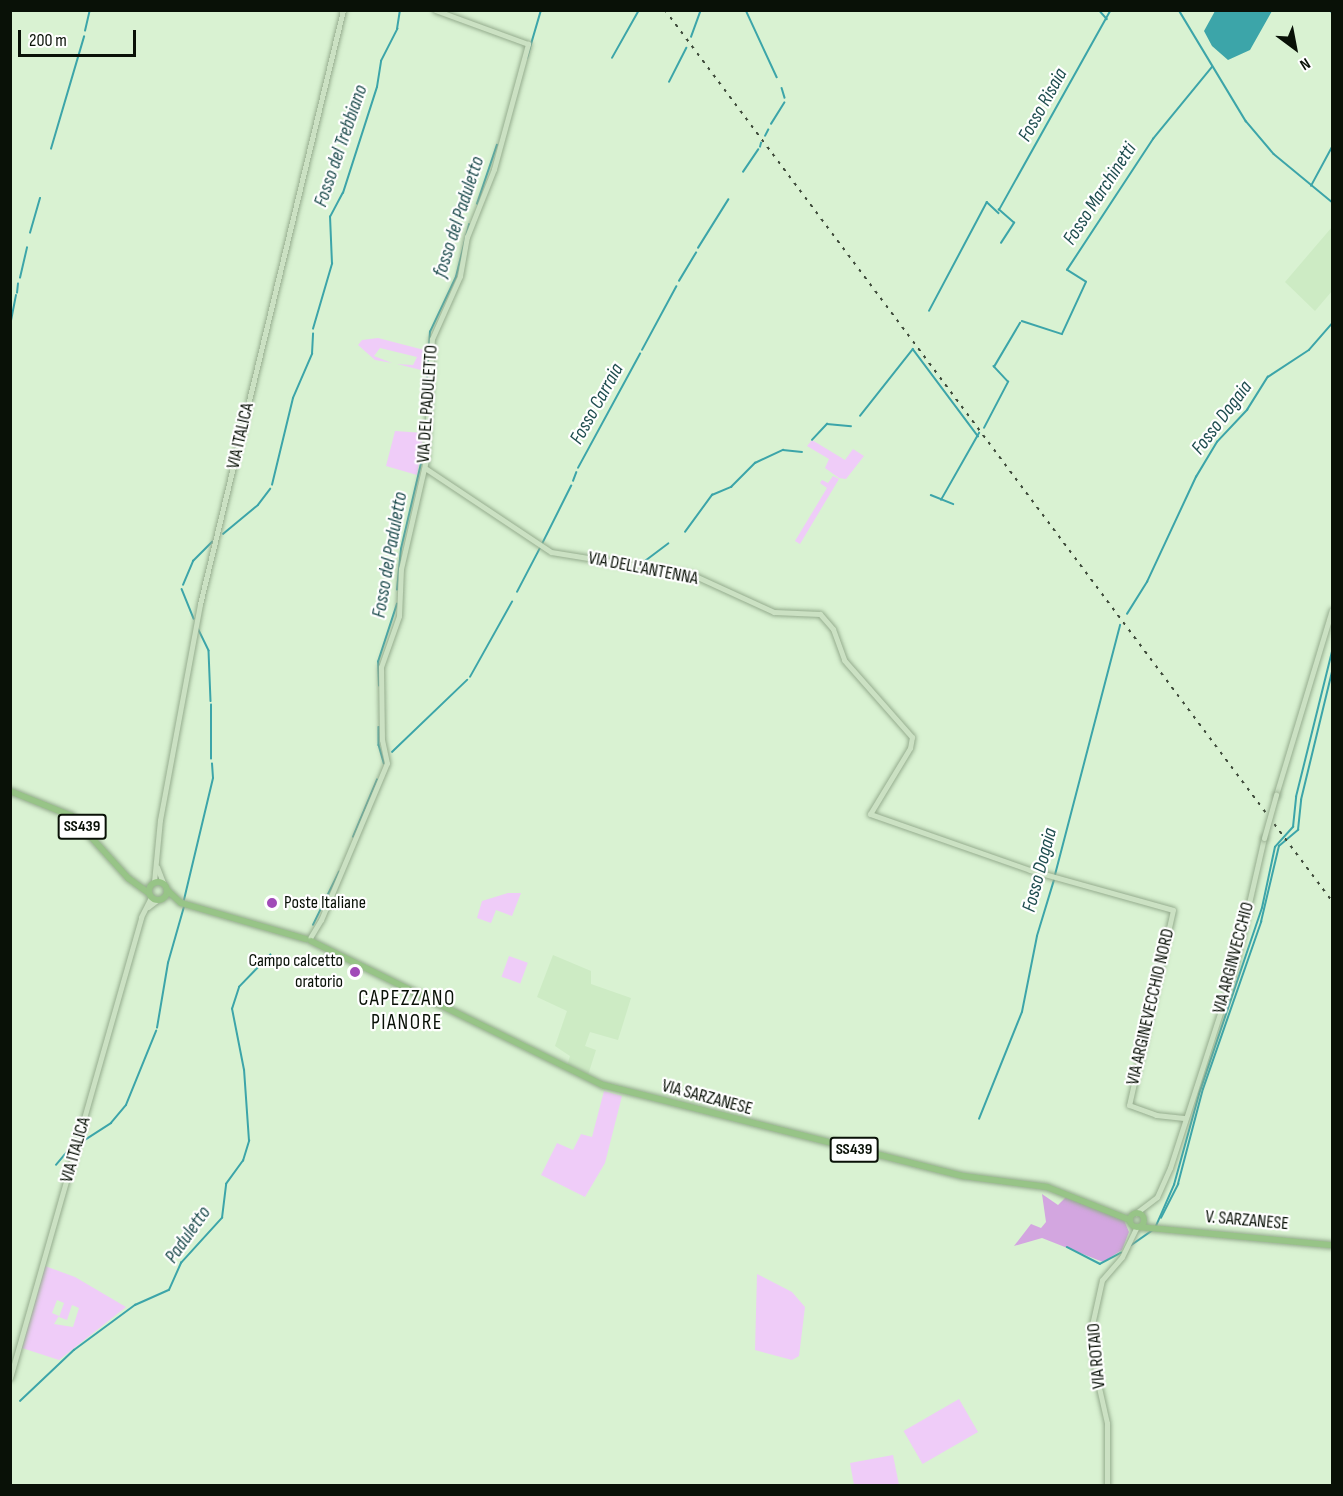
<!DOCTYPE html>
<html>
<head>
<meta charset="utf-8">
<style>
	body { margin:0 }
	#map { position:relative; width:1343px; height:1496px; overflow:hidden; background:#d9f2d2; font-family:"Sofia Sans Condensed",sans-serif }
	div>[style] { position:absolute }
	.built>* { inset:0; background:#cdebc4 }
	.green>* { inset:0; background:#efccf8; transform-origin:0 0 }
	.forest>* { inset:0; background:#d3a6e0 }
	.water>* { inset:0; background:#3ca5a9 }
	.stream>* { height:1.5px; margin:-0.75px; padding:0 0.75px; transform-origin:0.75px; border-radius:0.75px; background:#3ca5a9 }
	.roads { filter:drop-shadow(0 0 2px #95ac8e) drop-shadow(0 0 2px #95ac8e) }
	.secondary>* { height:5px; margin:-2.5px; padding:0 2.5px; transform-origin:2.5px; border-radius:2.5px; background:#cbe1c3 }
	.primary>* { height:6px; margin:-3px; padding:0 3px; transform-origin:3px; border-radius:3px; background:#97c487 }
	.primary>.ring { margin:-3px; padding:0; box-sizing:content-box; background:none; border:6px solid #97c487; border-radius:50% }
	.rail>* { height:1.5px; margin-top:-0.75px; transform-origin:0; background:repeating-linear-gradient(90deg,#3d4939 0 3px,transparent 0 9px) }
	.bridges { filter:drop-shadow(0 0 2px #95ac8e) drop-shadow(0 0 2px #95ac8e) }
	.secondary-bridge>* { height:5px; margin:-2.5px; padding:0 2.5px; transform-origin:2.5px; border-radius:2.5px; background:#cbe1c3 }
	.dots>* { width:16px; height:16px; translate:-50% -50%; box-sizing:border-box; border:3px solid #fff; border-radius:50% }
	span { translate:-50% -50%; white-space:nowrap; text-align:center; line-height:1.15; -webkit-text-stroke:4.5px #fff; paint-order:stroke }
	.shield-label span { padding:2px 4px; background:#fff; border:2px solid; border-radius:4px; -webkit-text-stroke-width:0 }
	.shield-label { font-size:16px; color:#091107; font-weight:700 }
	.street-label { font-size:18px; color:#091107 }
	.poi-label { font-size:18px; color:#091107 }
	.left { translate:0 -50%; text-align:left }
	.right { translate:-100% -50%; text-align:right }
	.water-label { font-size:20px; color:#1f4d4f; font-style:italic }
	.quarter-label { font-size:21px; color:#091107; letter-spacing:1.5px }
	.frame { position:absolute; inset:0; border:12px solid #091107; pointer-events:none }
	.north { position:absolute; left:1265px; top:18px; width:60px; height:60px; -webkit-text-stroke:4px #fff; paint-order:stroke; rotate:148deg; font-size:16px; font-weight:700; line-height:24px; text-align:center; color:#091107 }
	.north::after { content:''; display:block; margin:auto; width:21px; height:27px; background:#091107; clip-path:polygon(50% 0,100% 100%,50% 72%,0 100%) }
	.scale { position:absolute; left:18px; top:30px; width:118px; height:27px; box-sizing:border-box; border:3px solid #091107; border-top:0; padding-left:8px; font-size:18px; line-height:21px; white-space:nowrap; color:#091107; -webkit-text-stroke:4px #fff; paint-order:stroke }
</style>
</head>
<body>
<div id="map">
	<div class="built">
		<div style="clip-path:polygon(1332px 227px,1332px 291px,1315px 311px,1285px 282px)"></div>
		<div style="clip-path:polygon(553px 955px,591px 971px,591px 984px,631px 998px,618px 1040px,590px 1032px,585px 1046px,596px 1050px,588px 1075px,567px 1066px,570px 1056px,555px 1046px,567px 1011px,537px 997px)"></div>
	</div>
	<div class="green">
		<div style="clip-path:polygon(378px 338px,428px 351px,429px 372px,397px 364px,413px 365px,417px 357px,380px 348px,374px 356px,392px 363px,375px 360px,358px 345px,362px 340px)"></div>
		<div style="clip-path:polygon(395px 431px,424px 433px,417px 475px,386px 466px)"></div>
		<div style="clip-path:polygon(812px 440px,845px 460px,853px 449px,864px 456px,846px 479px,839px 478px,825px 468px,829px 459px,807px 446px)"></div>
		<div style="clip-path:polygon(833px 476px,839px 479px,800px 544px,795px 541px,827px 488px,820px 483px,822px 480px,828px 483px)"></div>
		<div style="clip-path:polygon(508px 893px,521px 893px,512px 916px,496px 910px,491px 923px,477px 918px,482px 901px)"></div>
		<div style="left:509px;top:956px;width:20px;height:22px;rotate:20deg"></div>
		<div style="clip-path:polygon(604px 1091px,622px 1096px,605px 1163px,585px 1197px,541px 1175px,557px 1143px,573px 1150px,581px 1134px,592px 1137px)"></div>
		<div style="clip-path:polygon(evenodd,45px 1266px,75px 1277px,126px 1307px,59px 1360px,22px 1348px,45px 1266px,57px 1300px,64px 1303px,59px 1317px,67px 1320px,72px 1305px,79px 1308px,73px 1327px,54px 1324px,59px 1316px,52px 1313px,57px 1300px)"></div>
		<div style="clip-path:polygon(757px 1274px,792px 1292px,805px 1307px,799px 1356px,792px 1360px,755px 1350px)"></div>
		<div style="left:959px;top:1399px;width:38px;height:64px;rotate:60deg"></div>
		<div style="clip-path:polygon(893px 1455px,899px 1485px,854px 1485px,850px 1463px)"></div>
	</div>
	<div class="forest">
		<div style="clip-path:polygon(1042px 1194px,1058px 1205px,1067px 1196px,1124px 1220px,1129px 1232px,1122px 1250px,1103px 1262px,1042px 1238px,1014px 1246px,1031px 1224px,1041px 1228px,1046px 1222px)"></div>
	</div>
	<div class="water">
		<div style="clip-path:polygon(1215px 11px,1215px 10px,1272px 11px,1250px 50px,1228px 60px,1212px 46px,1204px 31px)"></div>
	</div>
	<div class="stream">
		<div style="left:746px;top:10px;width:74px;rotate:65.2deg"></div>
		<div style="left:1099px;top:10px;width:12px;rotate:48deg"></div>
		<div style="left:1179px;top:10px;width:130px;rotate:58.9deg"></div>
		<div style="left:1246px;top:121px;width:43px;rotate:49.7deg"></div>
		<div style="left:1274px;top:154px;width:75px;rotate:39.6deg"></div>
		<div style="left:1329px;top:10px;width:4px;rotate:34deg"></div>
		<div style="left:85px;top:31px;width:22px;rotate:-77deg"></div>
		<div style="left:691px;top:37px;width:29px;rotate:-70deg"></div>
		<div style="left:527px;top:58px;width:50px;rotate:-73.7deg"></div>
		<div style="left:612px;top:58px;width:55px;rotate:-60.6deg"></div>
		<div style="left:669px;top:82px;width:38px;rotate:-63deg"></div>
		<div style="left:782px;top:88px;width:10px;rotate:73deg"></div>
		<div style="left:771px;top:124px;width:25px;rotate:-58deg"></div>
		<div style="left:765px;top:136px;width:7px;rotate:-63deg"></div>
		<div style="left:760px;top:147px;width:4px;rotate:-76deg"></div>
		<div style="left:51px;top:149px;width:117px;rotate:-73.6deg"></div>
		<div style="left:743px;top:172px;width:27px;rotate:-56deg"></div>
		<div style="left:1311px;top:186px;width:44px;rotate:-61.7deg"></div>
		<div style="left:477px;top:204px;width:62px;rotate:-71.3deg"></div>
		<div style="left:30px;top:233px;width:36px;rotate:-74deg"></div>
		<div style="left:1001px;top:243px;width:24px;rotate:-57deg"></div>
		<div style="left:1014px;top:223px;width:20px;rotate:-139deg"></div>
		<div style="left:999px;top:210px;width:229px;rotate:-60.8deg"></div>
		<div style="left:698px;top:248px;width:57px;rotate:-58deg"></div>
		<div style="left:20px;top:278px;width:31px;rotate:-77deg"></div>
		<div style="left:679px;top:281px;width:33px;rotate:-59deg"></div>
		<div style="left:17px;top:293px;width:9px;rotate:-84deg"></div>
		<div style="left:929px;top:311px;width:123px;rotate:-62deg"></div>
		<div style="left:987px;top:202px;width:16px;rotate:43deg"></div>
		<div style="left:1022px;top:321px;width:42px;rotate:18deg"></div>
		<div style="left:1062px;top:334px;width:57px;rotate:-65.2deg"></div>
		<div style="left:1086px;top:282px;width:22px;rotate:-148deg"></div>
		<div style="left:1067px;top:270px;width:157px;rotate:-56.7deg"></div>
		<div style="left:1153px;top:139px;width:93px;rotate:-50.7deg"></div>
		<div style="left:10px;top:326px;width:31px;rotate:-79deg"></div>
		<div style="left:313px;top:329px;width:68px;rotate:-73.7deg"></div>
		<div style="left:332px;top:264px;width:47px;rotate:-92.4deg"></div>
		<div style="left:330px;top:217px;width:27px;rotate:-62deg"></div>
		<div style="left:343px;top:193px;width:111px;rotate:-72.2deg"></div>
		<div style="left:377px;top:87px;width:26px;rotate:-81deg"></div>
		<div style="left:381px;top:61px;width:36px;rotate:-63deg"></div>
		<div style="left:397px;top:29px;width:19px;rotate:-81deg"></div>
		<div style="left:642px;top:350px;width:72px;rotate:-61.6deg"></div>
		<div style="left:427px;top:382px;width:50px;rotate:-86.6deg"></div>
		<div style="left:430px;top:332px;width:61px;rotate:-64.7deg"></div>
		<div style="left:456px;top:277px;width:54px;rotate:-76deg"></div>
		<div style="left:860px;top:416px;width:85px;rotate:-51.7deg"></div>
		<div style="left:913px;top:349px;width:109px;rotate:53.2deg"></div>
		<div style="left:984px;top:428px;width:52px;rotate:-62.4deg"></div>
		<div style="left:1008px;top:382px;width:21px;rotate:-133deg"></div>
		<div style="left:994px;top:367px;width:51px;rotate:-59.4deg"></div>
		<div style="left:812px;top:440px;width:22px;rotate:-47deg"></div>
		<div style="left:827px;top:424px;width:24px;rotate:5deg"></div>
		<div style="left:578px;top:468px;width:130px;rotate:-61.5deg"></div>
		<div style="left:573px;top:481px;width:9px;rotate:-69deg"></div>
		<div style="left:272px;top:485px;width:89px;rotate:-76.4deg"></div>
		<div style="left:293px;top:398px;width:48px;rotate:-66.6deg"></div>
		<div style="left:312px;top:354px;width:20px;rotate:-87deg"></div>
		<div style="left:931px;top:495px;width:24px;rotate:22deg"></div>
		<div style="left:941px;top:500px;width:77px;rotate:-60.4deg"></div>
		<div style="left:685px;top:532px;width:46px;rotate:-53.9deg"></div>
		<div style="left:712px;top:495px;width:21px;rotate:-23deg"></div>
		<div style="left:731px;top:487px;width:34px;rotate:-45deg"></div>
		<div style="left:755px;top:463px;width:31px;rotate:-25deg"></div>
		<div style="left:783px;top:450px;width:19px;rotate:6deg"></div>
		<div style="left:223px;top:534px;width:45px;rotate:-39.6deg"></div>
		<div style="left:258px;top:505px;width:20px;rotate:-53deg"></div>
		<div style="left:542px;top:544px;width:65px;rotate:-63.4deg"></div>
		<div style="left:641px;top:564px;width:34px;rotate:-37deg"></div>
		<div style="left:183px;top:585px;width:26px;rotate:-67deg"></div>
		<div style="left:193px;top:561px;width:27px;rotate:-45deg"></div>
		<div style="left:182px;top:589px;width:32px;rotate:68deg"></div>
		<div style="left:397px;top:590px;width:41px;rotate:-84.4deg"></div>
		<div style="left:401px;top:549px;width:101px;rotate:-76.8deg"></div>
		<div style="left:517px;top:592px;width:50px;rotate:-62.4deg"></div>
		<div style="left:1127px;top:614px;width:38px;rotate:-58deg"></div>
		<div style="left:1147px;top:582px;width:116px;rotate:-65deg"></div>
		<div style="left:1196px;top:477px;width:41px;rotate:-59deg"></div>
		<div style="left:1217px;top:442px;width:44px;rotate:-46.8deg"></div>
		<div style="left:1247px;top:410px;width:39px;rotate:-58deg"></div>
		<div style="left:1268px;top:377px;width:49px;rotate:-33.4deg"></div>
		<div style="left:1309px;top:350px;width:35px;rotate:-49deg"></div>
		<div style="left:198px;top:628px;width:25px;rotate:64deg"></div>
		<div style="left:209px;top:651px;width:50px;rotate:87.7deg"></div>
		<div style="left:470px;top:677px;width:86px;rotate:-60.8deg"></div>
		<div style="left:379px;top:686px;width:24px;rotate:-92deg"></div>
		<div style="left:378px;top:662px;width:61px;rotate:-71.9deg"></div>
		<div style="left:379px;top:727px;width:18px;rotate:90deg"></div>
		<div style="left:379px;top:745px;width:19px;rotate:74deg"></div>
		<div style="left:392px;top:752px;width:104px;rotate:-43.8deg"></div>
		<div style="left:211px;top:759px;width:54px;rotate:-90deg"></div>
		<div style="left:353px;top:837px;width:62px;rotate:-67.2deg"></div>
		<div style="left:1055px;top:875px;width:258px;rotate:-75.4deg"></div>
		<div style="left:184px;top:900px;width:125px;rotate:-76.6deg"></div>
		<div style="left:213px;top:778px;width:14px;rotate:-94deg"></div>
		<div style="left:313px;top:925px;width:59px;rotate:-63.9deg"></div>
		<div style="left:157px;top:1028px;width:66px;rotate:-80.4deg"></div>
		<div style="left:168px;top:963px;width:58px;rotate:-74.1deg"></div>
		<div style="left:979px;top:1119px;width:115px;rotate:-68.1deg"></div>
		<div style="left:1022px;top:1012px;width:77px;rotate:-78.8deg"></div>
		<div style="left:1037px;top:936px;width:59px;rotate:-73.1deg"></div>
		<div style="left:85px;top:1140px;width:31px;rotate:-33deg"></div>
		<div style="left:111px;top:1123px;width:23px;rotate:-50deg"></div>
		<div style="left:126px;top:1105px;width:80px;rotate:-67.9deg"></div>
		<div style="left:56px;top:1165px;width:23px;rotate:-50deg"></div>
		<div style="left:1161px;top:1218px;width:38px;rotate:-63deg"></div>
		<div style="left:1178px;top:1184px;width:98px;rotate:-75.3deg"></div>
		<div style="left:1203px;top:1089px;width:177px;rotate:-70.8deg"></div>
		<div style="left:1261px;top:922px;width:78px;rotate:-76.7deg"></div>
		<div style="left:1279px;top:846px;width:25px;rotate:-40deg"></div>
		<div style="left:1298px;top:830px;width:30px;rotate:-84deg"></div>
		<div style="left:1301px;top:800px;width:132px;rotate:-76.4deg"></div>
		<div style="left:1156px;top:1226px;width:45px;rotate:-66.3deg"></div>
		<div style="left:1174px;top:1185px;width:94px;rotate:-74.6deg"></div>
		<div style="left:1199px;top:1094px;width:196px;rotate:-71.3deg"></div>
		<div style="left:1262px;top:908px;width:62px;rotate:-78deg"></div>
		<div style="left:1275px;top:847px;width:27px;rotate:-48deg"></div>
		<div style="left:1293px;top:827px;width:30px;rotate:-84deg"></div>
		<div style="left:1296px;top:797px;width:149px;rotate:-76.1deg"></div>
		<div style="left:1130px;top:1246px;width:28px;rotate:-35deg"></div>
		<div style="left:1067px;top:1247px;width:37px;rotate:27deg"></div>
		<div style="left:1100px;top:1264px;width:24px;rotate:-28deg"></div>
		<div style="left:20px;top:1401px;width:74px;rotate:-43.4deg"></div>
		<div style="left:74px;top:1350px;width:76px;rotate:-36.4deg"></div>
		<div style="left:135px;top:1305px;width:37px;rotate:-24deg"></div>
		<div style="left:169px;top:1290px;width:30px;rotate:-66deg"></div>
		<div style="left:181px;top:1263px;width:61px;rotate:-47.7deg"></div>
		<div style="left:222px;top:1218px;width:34px;rotate:-83deg"></div>
		<div style="left:226px;top:1184px;width:29px;rotate:-54deg"></div>
		<div style="left:243px;top:1161px;width:21px;rotate:-73deg"></div>
		<div style="left:249px;top:1141px;width:71px;rotate:-94deg"></div>
		<div style="left:244px;top:1070px;width:62px;rotate:-101.1deg"></div>
		<div style="left:232px;top:1009px;width:23px;rotate:-72deg"></div>
		<div style="left:239px;top:987px;width:45px;rotate:-45.9deg"></div>
	</div>
	<div class="roads">
		<div class="secondary">
			<div style="left:425px;top:468px;width:151px;rotate:33.7deg"></div>
			<div style="left:551px;top:552px;width:144px;rotate:9.2deg"></div>
			<div style="left:693px;top:575px;width:89px;rotate:24.6deg"></div>
			<div style="left:774px;top:612px;width:46px;rotate:2.5deg"></div>
			<div style="left:820px;top:614px;width:20px;rotate:49deg"></div>
			<div style="left:833px;top:629px;width:33px;rotate:70deg"></div>
			<div style="left:844px;top:660px;width:103px;rotate:48.6deg"></div>
			<div style="left:912px;top:737px;width:11px;rotate:100deg"></div>
			<div style="left:910px;top:748px;width:77px;rotate:121.2deg"></div>
			<div style="left:870px;top:814px;width:170px;rotate:19.3deg"></div>
			<div style="left:1030px;top:870px;width:148px;rotate:15.6deg"></div>
			<div style="left:1173px;top:910px;width:200px;rotate:102.7deg"></div>
			<div style="left:1129px;top:1105px;width:29px;rotate:20deg"></div>
			<div style="left:1156px;top:1115px;width:28px;rotate:6deg"></div>
			<div style="left:1276px;top:795px;width:193px;rotate:-73.2deg"></div>
			<div style="left:157px;top:867px;width:17px;rotate:69deg"></div>
			<div style="left:154px;top:882px;width:62px;rotate:-84.5deg"></div>
			<div style="left:160px;top:820px;width:220px;rotate:-79.5deg"></div>
			<div style="left:200px;top:604px;width:611px;rotate:-76.46deg"></div>
			<div style="left:148px;top:907px;width:11px;rotate:-38deg"></div>
			<div style="left:310px;top:938px;width:21px;rotate:-59deg"></div>
			<div style="left:321px;top:920px;width:170px;rotate:-67.2deg"></div>
			<div style="left:387px;top:763px;width:24px;rotate:-102deg"></div>
			<div style="left:382px;top:740px;width:73px;rotate:-90.8deg"></div>
			<div style="left:381px;top:667px;width:54px;rotate:-70.6deg"></div>
			<div style="left:399px;top:616px;width:47px;rotate:-87.6deg"></div>
			<div style="left:401px;top:569px;width:112px;rotate:-77.1deg"></div>
			<div style="left:426px;top:460px;width:121px;rotate:-87.2deg"></div>
			<div style="left:432px;top:339px;width:69px;rotate:-66deg"></div>
			<div style="left:460px;top:276px;width:40px;rotate:-80deg"></div>
			<div style="left:467px;top:237px;width:73px;rotate:-68.3deg"></div>
			<div style="left:494px;top:169px;width:130px;rotate:-74.8deg"></div>
			<div style="left:528px;top:44px;width:99px;rotate:-159.9deg"></div>
			<div style="left:1136px;top:1213px;width:26px;rotate:-37deg"></div>
			<div style="left:1157px;top:1197px;width:32px;rotate:-66deg"></div>
			<div style="left:1170px;top:1168px;width:205px;rotate:-72.1deg"></div>
			<div style="left:1233px;top:973px;width:139px;rotate:-77.1deg"></div>
			<div style="left:10px;top:1378px;width:479px;rotate:-74.1deg"></div>
			<div style="left:141px;top:917px;width:22px;rotate:-63deg"></div>
			<div style="left:1107px;top:1486px;width:63px;rotate:-90deg"></div>
			<div style="left:1107px;top:1423px;width:50px;rotate:-102.7deg"></div>
			<div style="left:1096px;top:1374px;width:49px;rotate:-94.7deg"></div>
			<div style="left:1092px;top:1325px;width:46px;rotate:-77.5deg"></div>
			<div style="left:1102px;top:1280px;width:30px;rotate:-49deg"></div>
			<div style="left:1122px;top:1257px;width:32px;rotate:-64deg"></div>
		</div>
		<div class="primary">
			<div style="left:10px;top:791px;width:67px;rotate:22deg"></div>
			<div style="left:72px;top:816px;width:84px;rotate:47.9deg"></div>
			<div style="left:128px;top:878px;width:26px;rotate:36deg"></div>
			<div class="ring" style="left:149px;top:882px;width:12px;height:12px"></div>
			<div style="left:167px;top:890px;width:19px;rotate:43deg"></div>
			<div style="left:181px;top:903px;width:130px;rotate:16.1deg"></div>
			<div style="left:311px;top:941px;width:326px;rotate:26.3deg"></div>
			<div style="left:603px;top:1085px;width:371px;rotate:14.2deg"></div>
			<div style="left:963px;top:1176px;width:85px;rotate:7.5deg"></div>
			<div style="left:1047px;top:1187px;width:89px;rotate:21.7deg"></div>
			<div class="ring" style="left:1130px;top:1213px;width:8px;height:8px"></div>
			<div style="left:1140px;top:1227px;width:193px;rotate:5.4deg"></div>
		</div>
	</div>
	<div class="rail">
		<div style="left:665px;top:10px;width:1113px;rotate:53.18deg"></div>
	</div>
	<div class="bridges">
		<div class="secondary-bridge">
			<div style="left:1264px;top:838px;width:45px;rotate:-74.4deg"></div>
		</div>
	</div>
	<div class="dots">
		<div style="left:272px;top:903px;background:#a14bb8"></div>
		<div style="left:355px;top:972px;background:#a14bb8"></div>
	</div>
	<div class="shield-label">
		<span style="left:82px;top:827px">SS439</span>
		<span style="left:854px;top:1150px">SS439</span>
	</div>
	<div class="street-label">
		<span style="left:428px;top:404px;rotate:-86deg">VIA DEL PADULETTO</span>
		<span style="left:241px;top:436px;rotate:-77deg">VIA ITALICA</span>
		<span style="left:643px;top:569px;rotate:11deg">VIA DELL'ANTENNA</span>
		<span style="left:1234px;top:958px;rotate:-75deg">VIA ARGINVECCHIO</span>
		<span style="left:1151px;top:1007px;rotate:-77deg">VIA ARGINEVECCHIO NORD</span>
		<span style="left:707px;top:1098px;rotate:15deg">VIA SARZANESE</span>
		<span style="left:76px;top:1150px;rotate:-74deg">VIA ITALICA</span>
		<span style="left:1247px;top:1221px;rotate:5deg">V. SARZANESE</span>
		<span style="left:1097px;top:1356px;rotate:-95deg">VIA ROTAIO</span>
	</div>
	<div class="poi-label">
		<span class="left" style="left:284px;top:903px">Poste Italiane</span>
		<span class="right" style="left:343px;top:972px">Campo calcetto<br>oratorio</span>
	</div>
	<div class="water-label">
		<span style="left:1043px;top:105px;rotate:-61deg">Fosso Risaia</span>
		<span style="left:341px;top:146px;rotate:-71deg">Fosso del Trebbiano</span>
		<span style="left:1100px;top:194px;rotate:-57deg">Fosso Marchinetti</span>
		<span style="left:459px;top:217px;rotate:-72deg">fosso del Paduletto</span>
		<span style="left:597px;top:404px;rotate:-61deg">Fosso Carraia</span>
		<span style="left:1222px;top:418px;rotate:-53deg">Fosso Dogaia</span>
		<span style="left:390px;top:555px;rotate:-80deg">Fosso del Paduletto</span>
		<span style="left:1040px;top:870px;rotate:-75deg">Fosso Dogaia</span>
		<span style="left:188px;top:1235px;rotate:-55deg">Paduletto</span>
	</div>
	<div class="quarter-label">
		<span style="left:407px;top:1011px">CAPEZZANO<br>PIANORE</span>
	</div>
	<div class="frame"></div>
	<div class="north">N</div>
	<div class="scale">200 m</div>
</div>
</body>
</html>
